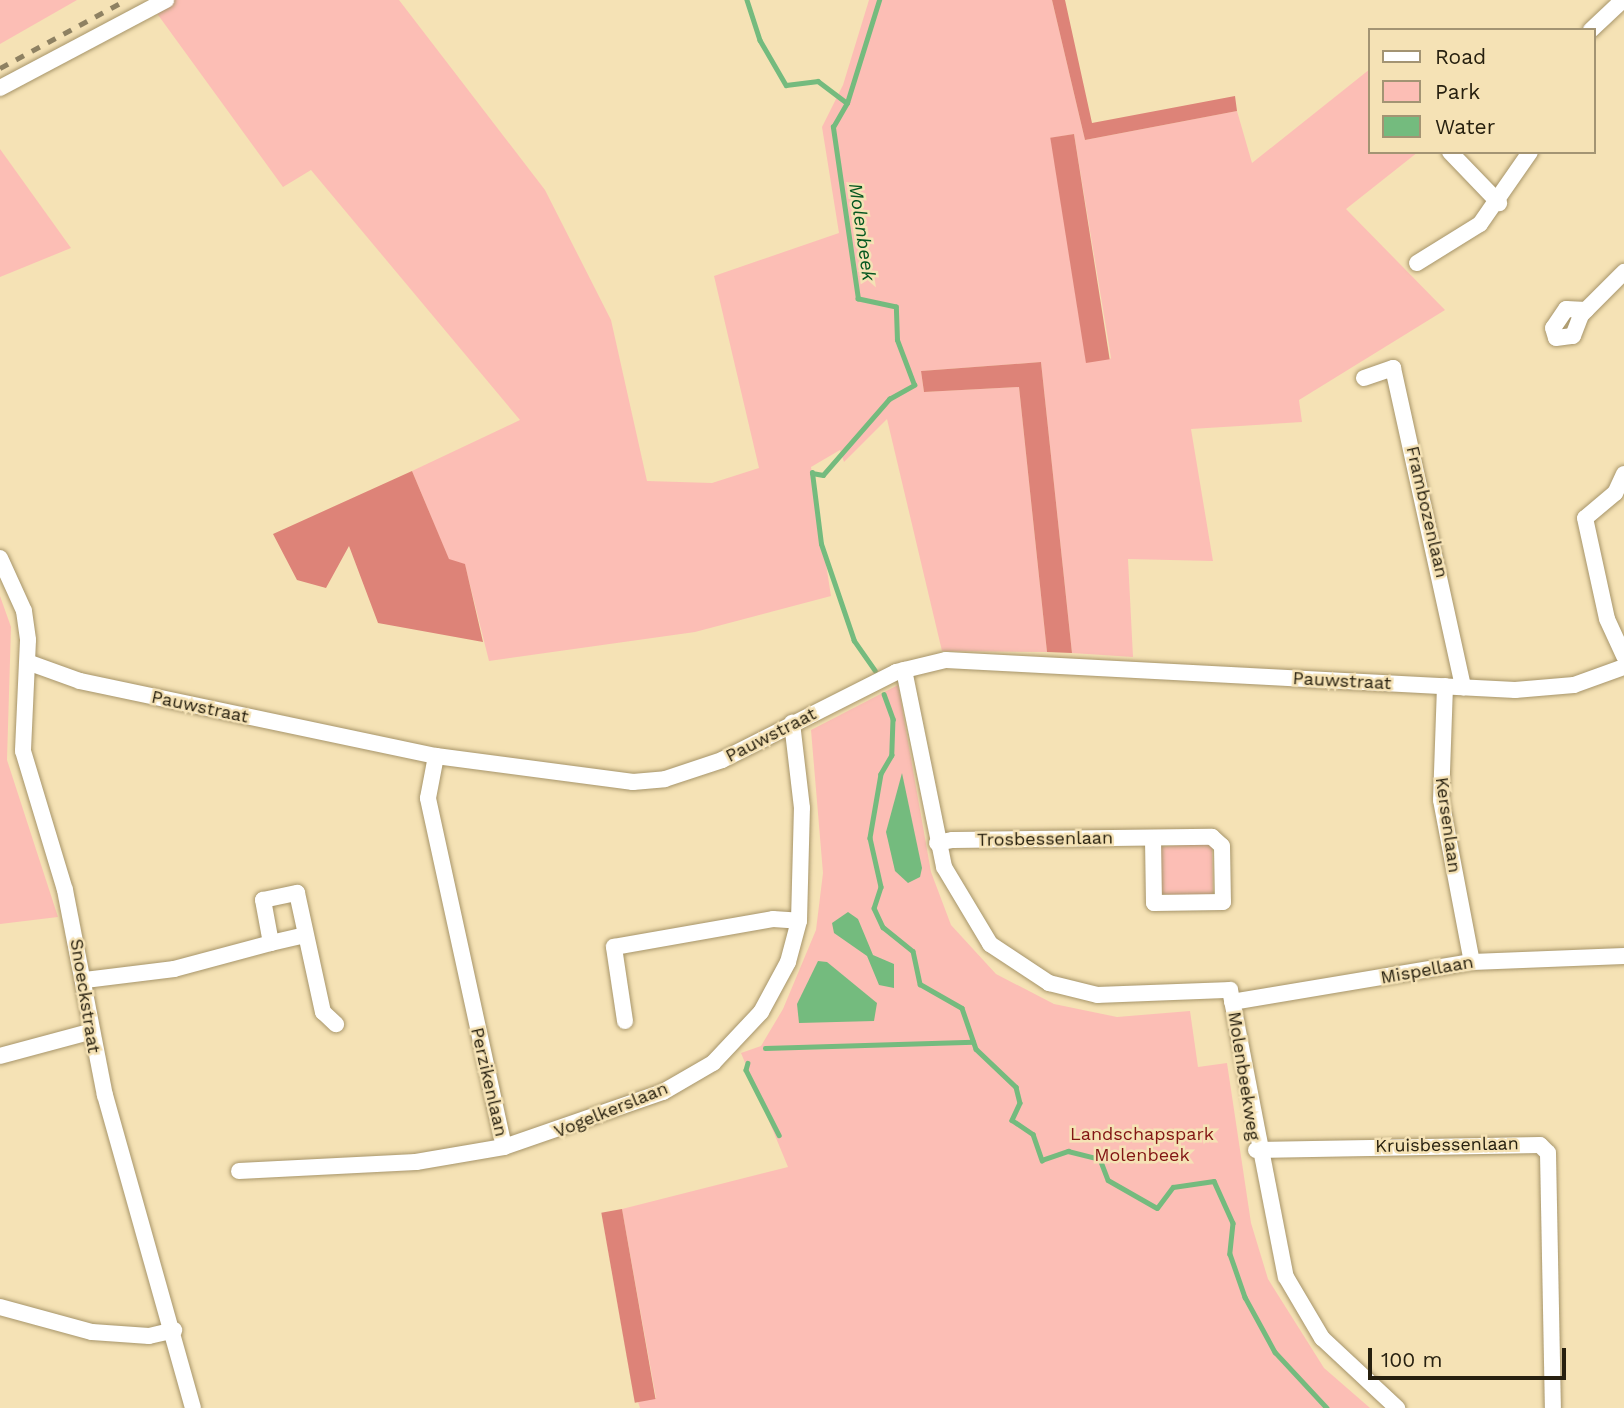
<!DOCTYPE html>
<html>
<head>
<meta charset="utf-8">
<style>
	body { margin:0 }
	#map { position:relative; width:1624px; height:1408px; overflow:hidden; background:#f5e2b5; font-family:"Work Sans",sans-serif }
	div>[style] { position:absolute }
	.green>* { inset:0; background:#fcbeb5 }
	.forest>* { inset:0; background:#dd8378; transform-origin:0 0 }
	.water>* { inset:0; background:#74bb7e }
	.stream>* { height:4.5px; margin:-2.25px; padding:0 2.25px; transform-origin:2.25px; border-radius:2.25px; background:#74bb7e }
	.roads { filter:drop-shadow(0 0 2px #a7956a) drop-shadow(0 0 2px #a7956a) }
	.minor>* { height:16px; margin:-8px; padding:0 8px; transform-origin:8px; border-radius:8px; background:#fff }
	.rail>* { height:4.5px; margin-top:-2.25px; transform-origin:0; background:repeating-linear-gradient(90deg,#8e8162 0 9px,transparent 0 18px) }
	span { translate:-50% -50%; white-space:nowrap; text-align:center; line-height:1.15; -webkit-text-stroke:5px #f5e2b5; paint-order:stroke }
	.street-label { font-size:18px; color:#27200f }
	.park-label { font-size:18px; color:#821513 }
	.water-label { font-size:19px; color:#055820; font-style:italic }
	.legend { position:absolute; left:1368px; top:28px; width:228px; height:126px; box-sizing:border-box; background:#f5e2b5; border:2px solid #a39473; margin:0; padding:9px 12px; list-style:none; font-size:21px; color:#27200f }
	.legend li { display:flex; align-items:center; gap:14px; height:35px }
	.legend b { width:35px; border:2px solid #a39473 }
	.scale { position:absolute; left:1368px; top:1348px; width:198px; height:32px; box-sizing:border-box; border:4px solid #27200f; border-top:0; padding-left:9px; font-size:21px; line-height:24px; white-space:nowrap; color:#27200f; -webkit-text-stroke:5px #f5e2b5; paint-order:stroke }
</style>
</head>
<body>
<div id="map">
	<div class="green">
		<div style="clip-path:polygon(0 0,77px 0,0 44px)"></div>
		<div style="clip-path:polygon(evenodd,171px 0,399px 0,545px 190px,611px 320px,647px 481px,712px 483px,759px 468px,714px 276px,839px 233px,822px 127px,843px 85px,869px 0,1052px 0,1085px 140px,1237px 111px,1252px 163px,1370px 69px,1370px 152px,1418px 152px,1346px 209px,1445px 310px,1299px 400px,1302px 422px,1191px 429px,1213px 561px,1128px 559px,1133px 657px,1072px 653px,1041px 362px,921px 371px,924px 392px,1019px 387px,1047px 652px,942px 651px,887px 419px,844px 462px,840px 450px,811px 467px,831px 596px,695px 632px,489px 661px,465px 565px,449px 560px,412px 471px,520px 420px,311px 170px,283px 187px,153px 8px,171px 0,1074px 134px,1111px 358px,1110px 359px,1086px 360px,1051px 138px,1074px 134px)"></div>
		<div style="clip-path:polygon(0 149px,71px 248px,0 277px)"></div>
		<div style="clip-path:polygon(0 596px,11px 627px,7px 760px,58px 917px,0 924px)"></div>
		<div style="clip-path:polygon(898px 685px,931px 872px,951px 925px,996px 974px,1054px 1004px,1117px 1017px,1190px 1011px,1198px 1067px,1227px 1063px,1251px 1223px,1268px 1279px,1324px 1368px,1370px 1408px,640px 1408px,638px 1402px,656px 1398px,622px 1209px,788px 1167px,741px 1053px,761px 1046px,783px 1009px,816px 930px,823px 873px,811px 730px)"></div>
		<div style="clip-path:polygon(1212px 843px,1213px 897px,1159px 894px,1159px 847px)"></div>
	</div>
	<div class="forest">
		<div style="clip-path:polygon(1052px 0,1065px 0,1092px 123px,1235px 96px,1237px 111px,1085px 140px)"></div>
		<div style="left:1074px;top:134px;width:228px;height:24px;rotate:81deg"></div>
		<div style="clip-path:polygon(1041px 362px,1072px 653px,1047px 652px,1019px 387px,924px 392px,921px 371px)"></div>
		<div style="clip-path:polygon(412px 471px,449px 559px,465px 564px,483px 642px,378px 623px,349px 546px,326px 588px,297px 580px,273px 534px)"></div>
		<div style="left:622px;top:1209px;width:193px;height:21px;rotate:80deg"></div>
	</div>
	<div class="water">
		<div style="clip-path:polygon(902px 773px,922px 868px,920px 877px,908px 883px,895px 871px,886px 832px)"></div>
		<div style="clip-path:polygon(848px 912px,858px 919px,873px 955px,894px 964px,894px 988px,879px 985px,867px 956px,834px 933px,832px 923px)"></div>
		<div style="clip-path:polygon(818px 961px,827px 962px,877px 1003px,874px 1021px,799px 1023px,797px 1004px)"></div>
	</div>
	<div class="stream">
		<div style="left:747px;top:0;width:42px;rotate:72deg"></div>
		<div style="left:760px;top:40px;width:52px;rotate:60deg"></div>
		<div style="left:786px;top:85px;width:32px;rotate:-7deg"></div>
		<div style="left:818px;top:81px;width:36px;rotate:37deg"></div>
		<div style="left:875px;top:671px;width:37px;rotate:-125deg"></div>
		<div style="left:854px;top:641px;width:102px;rotate:-108.8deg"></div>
		<div style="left:821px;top:544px;width:72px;rotate:-97.2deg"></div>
		<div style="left:812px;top:473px;width:11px;rotate:10deg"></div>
		<div style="left:823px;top:475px;width:101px;rotate:-49deg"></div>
		<div style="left:889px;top:399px;width:29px;rotate:-29deg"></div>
		<div style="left:914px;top:385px;width:48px;rotate:-110.7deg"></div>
		<div style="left:897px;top:340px;width:33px;rotate:-92deg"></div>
		<div style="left:896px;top:307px;width:39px;rotate:-168deg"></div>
		<div style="left:858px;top:299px;width:174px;rotate:-98.3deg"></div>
		<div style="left:833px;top:127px;width:28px;rotate:-60deg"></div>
		<div style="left:847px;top:103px;width:108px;rotate:-72.7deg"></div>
		<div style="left:884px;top:694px;width:27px;rotate:70deg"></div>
		<div style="left:893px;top:719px;width:36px;rotate:92deg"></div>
		<div style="left:892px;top:755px;width:22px;rotate:120deg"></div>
		<div style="left:881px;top:774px;width:65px;rotate:99.8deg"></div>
		<div style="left:870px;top:838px;width:50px;rotate:77.3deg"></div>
		<div style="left:881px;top:887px;width:22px;rotate:108deg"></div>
		<div style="left:874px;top:908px;width:21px;rotate:65deg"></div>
		<div style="left:883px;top:927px;width:38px;rotate:39deg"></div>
		<div style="left:913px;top:951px;width:34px;rotate:78deg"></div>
		<div style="left:920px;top:984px;width:48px;rotate:29.7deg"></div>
		<div style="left:962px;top:1008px;width:43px;rotate:71.1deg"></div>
		<div style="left:976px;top:1049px;width:55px;rotate:43.5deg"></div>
		<div style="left:1016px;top:1087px;width:16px;rotate:76deg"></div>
		<div style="left:1020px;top:1103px;width:19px;rotate:115deg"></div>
		<div style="left:1012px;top:1120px;width:25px;rotate:34deg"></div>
		<div style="left:1033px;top:1134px;width:28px;rotate:71deg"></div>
		<div style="left:1042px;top:1160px;width:28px;rotate:-19deg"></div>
		<div style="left:1068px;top:1151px;width:33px;rotate:14deg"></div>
		<div style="left:1100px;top:1159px;width:22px;rotate:69deg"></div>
		<div style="left:1108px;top:1180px;width:56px;rotate:29.7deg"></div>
		<div style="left:1157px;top:1208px;width:26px;rotate:-53deg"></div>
		<div style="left:1173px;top:1187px;width:41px;rotate:-8.3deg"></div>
		<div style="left:1214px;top:1181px;width:46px;rotate:65.7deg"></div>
		<div style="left:1233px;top:1223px;width:31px;rotate:96deg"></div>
		<div style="left:1230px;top:1254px;width:46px;rotate:70.8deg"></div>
		<div style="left:1245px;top:1297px;width:63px;rotate:61.4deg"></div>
		<div style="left:1275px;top:1352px;width:76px;rotate:47.1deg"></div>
		<div style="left:765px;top:1048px;width:208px;rotate:-1.7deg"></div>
		<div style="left:748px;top:1063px;width:7px;rotate:106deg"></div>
		<div style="left:746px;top:1070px;width:73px;rotate:63.1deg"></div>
	</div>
	<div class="roads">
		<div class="minor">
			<div style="left:1591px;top:30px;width:44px;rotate:-43.2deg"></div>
			<div style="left:0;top:88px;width:188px;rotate:-27.9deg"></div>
			<div style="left:1450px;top:152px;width:71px;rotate:46.1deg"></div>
			<div style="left:1417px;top:263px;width:74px;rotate:-31.8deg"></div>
			<div style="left:1480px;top:224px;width:88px;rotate:-55.2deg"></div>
			<div style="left:1586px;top:310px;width:20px;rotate:-177deg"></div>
			<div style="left:1566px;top:309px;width:23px;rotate:124deg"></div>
			<div style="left:1553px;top:328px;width:10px;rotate:73deg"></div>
			<div style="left:1556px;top:338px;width:17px;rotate:-7deg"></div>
			<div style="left:1573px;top:336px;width:22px;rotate:-69deg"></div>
			<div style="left:1581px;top:315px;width:61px;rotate:-45deg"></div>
			<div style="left:1364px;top:378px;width:31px;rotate:-19deg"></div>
			<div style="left:1393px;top:368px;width:327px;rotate:77.6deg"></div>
			<div style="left:1624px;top:474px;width:21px;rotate:115deg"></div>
			<div style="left:1615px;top:493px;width:39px;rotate:140deg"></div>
			<div style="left:1585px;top:518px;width:103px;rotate:77.7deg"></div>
			<div style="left:1607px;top:619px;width:41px;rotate:65.3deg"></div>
			<div style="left:0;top:558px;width:58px;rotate:65.6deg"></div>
			<div style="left:24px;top:611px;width:29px;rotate:82deg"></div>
			<div style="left:28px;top:640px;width:111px;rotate:92.6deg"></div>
			<div style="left:23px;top:751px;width:145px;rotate:73.2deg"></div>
			<div style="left:65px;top:890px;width:209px;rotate:79deg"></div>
			<div style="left:105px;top:1095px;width:325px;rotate:74.3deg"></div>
			<div style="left:30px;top:663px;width:53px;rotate:19.8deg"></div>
			<div style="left:80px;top:681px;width:364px;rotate:11.9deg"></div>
			<div style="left:436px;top:756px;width:199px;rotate:7.5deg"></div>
			<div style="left:633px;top:782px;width:32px;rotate:-5deg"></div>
			<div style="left:665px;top:779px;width:60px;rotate:-18.4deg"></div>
			<div style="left:722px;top:760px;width:195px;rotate:-26.8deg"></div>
			<div style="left:896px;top:672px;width:51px;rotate:-13.5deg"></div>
			<div style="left:946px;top:660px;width:570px;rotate:3.02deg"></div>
			<div style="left:1515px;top:690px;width:59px;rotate:-4.8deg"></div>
			<div style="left:1574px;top:685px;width:53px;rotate:-19.8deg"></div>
			<div style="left:904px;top:670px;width:201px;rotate:78.5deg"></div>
			<div style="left:944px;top:867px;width:90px;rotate:59.1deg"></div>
			<div style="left:990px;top:944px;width:71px;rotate:33.5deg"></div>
			<div style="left:1049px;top:983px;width:50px;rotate:13.8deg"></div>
			<div style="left:1098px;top:995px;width:132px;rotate:-2.2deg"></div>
			<div style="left:1230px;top:990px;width:292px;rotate:79deg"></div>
			<div style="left:1286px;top:1277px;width:71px;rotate:59.5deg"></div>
			<div style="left:1322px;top:1338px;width:103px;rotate:43deg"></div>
			<div style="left:1445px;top:686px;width:114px;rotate:92deg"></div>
			<div style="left:1441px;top:800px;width:165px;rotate:79.2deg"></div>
			<div style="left:937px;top:843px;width:16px;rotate:-11deg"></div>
			<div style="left:953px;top:840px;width:259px;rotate:-0.7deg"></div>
			<div style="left:1212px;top:837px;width:13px;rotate:42deg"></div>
			<div style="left:1222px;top:846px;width:56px;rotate:89deg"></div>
			<div style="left:1223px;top:902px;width:69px;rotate:179.2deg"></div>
			<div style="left:1154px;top:903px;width:65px;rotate:-90.9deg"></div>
			<div style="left:271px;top:943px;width:35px;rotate:-13deg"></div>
			<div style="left:85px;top:980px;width:90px;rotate:-7deg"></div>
			<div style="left:174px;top:969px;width:100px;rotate:-15deg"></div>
			<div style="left:271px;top:943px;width:44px;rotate:-100.5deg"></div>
			<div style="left:263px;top:900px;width:35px;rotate:-12deg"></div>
			<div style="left:297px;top:893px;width:122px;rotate:77.7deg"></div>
			<div style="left:323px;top:1012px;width:18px;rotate:43deg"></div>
			<div style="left:1232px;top:1002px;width:243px;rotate:-9.5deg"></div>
			<div style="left:1472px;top:962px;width:152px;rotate:-2.3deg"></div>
			<div style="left:625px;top:1021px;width:75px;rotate:-98.5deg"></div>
			<div style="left:614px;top:947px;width:161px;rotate:-10deg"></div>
			<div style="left:773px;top:919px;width:26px;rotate:4deg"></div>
			<div style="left:0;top:1056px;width:92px;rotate:-15.1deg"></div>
			<div style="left:504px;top:1147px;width:168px;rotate:-19.1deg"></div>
			<div style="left:663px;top:1092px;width:58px;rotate:-30.1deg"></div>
			<div style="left:713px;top:1063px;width:70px;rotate:-46.7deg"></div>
			<div style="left:761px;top:1012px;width:57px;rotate:-61.6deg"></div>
			<div style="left:788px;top:962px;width:42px;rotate:-75deg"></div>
			<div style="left:799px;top:921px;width:113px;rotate:-88.5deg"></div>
			<div style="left:802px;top:808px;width:86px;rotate:-96.7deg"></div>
			<div style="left:1256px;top:1150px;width:284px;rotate:-1deg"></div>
			<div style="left:1540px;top:1145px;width:11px;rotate:45deg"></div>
			<div style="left:1548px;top:1153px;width:255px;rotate:88.9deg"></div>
			<div style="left:239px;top:1171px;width:177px;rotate:-2.9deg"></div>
			<div style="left:416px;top:1162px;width:89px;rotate:-9.7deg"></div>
			<div style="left:504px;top:1147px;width:357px;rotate:-102.3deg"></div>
			<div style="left:428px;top:798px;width:43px;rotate:-79.2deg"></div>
			<div style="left:0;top:1307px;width:95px;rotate:15.2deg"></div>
			<div style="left:92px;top:1332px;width:57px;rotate:4deg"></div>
			<div style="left:149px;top:1336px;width:26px;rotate:-13deg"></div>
		</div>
	</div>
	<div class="rail">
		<div style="left:0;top:68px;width:143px;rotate:-28.4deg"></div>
	</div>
	<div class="street-label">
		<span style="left:1427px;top:512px;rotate:77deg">Frambozenlaan</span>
		<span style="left:1342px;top:681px;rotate:3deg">Pauwstraat</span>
		<span style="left:200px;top:707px;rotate:12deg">Pauwstraat</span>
		<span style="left:771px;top:735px;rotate:-27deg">Pauwstraat</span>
		<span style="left:1448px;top:825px;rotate:82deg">Kersenlaan</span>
		<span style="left:1045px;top:839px;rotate:-1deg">Trosbessenlaan</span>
		<span style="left:1427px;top:970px;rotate:-10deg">Mispellaan</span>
		<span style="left:85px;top:996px;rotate:81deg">Snoeckstraat</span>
		<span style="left:1244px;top:1076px;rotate:81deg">Molenbeekweg</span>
		<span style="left:489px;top:1082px;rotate:77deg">Perzikenlaan</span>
		<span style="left:611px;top:1110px;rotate:-22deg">Vogelkerslaan</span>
		<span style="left:1447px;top:1145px;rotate:-1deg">Kruisbessenlaan</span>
	</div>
	<div class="park-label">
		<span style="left:1142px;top:1145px">Landschapspark<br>Molenbeek</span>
	</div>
	<div class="water-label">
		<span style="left:862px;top:232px;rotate:82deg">Molenbeek</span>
	</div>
	<ul class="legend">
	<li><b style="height:9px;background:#fff"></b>Road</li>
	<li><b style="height:19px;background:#fcbeb5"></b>Park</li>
	<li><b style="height:19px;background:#74bb7e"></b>Water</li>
	</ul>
	<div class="scale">100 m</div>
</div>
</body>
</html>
